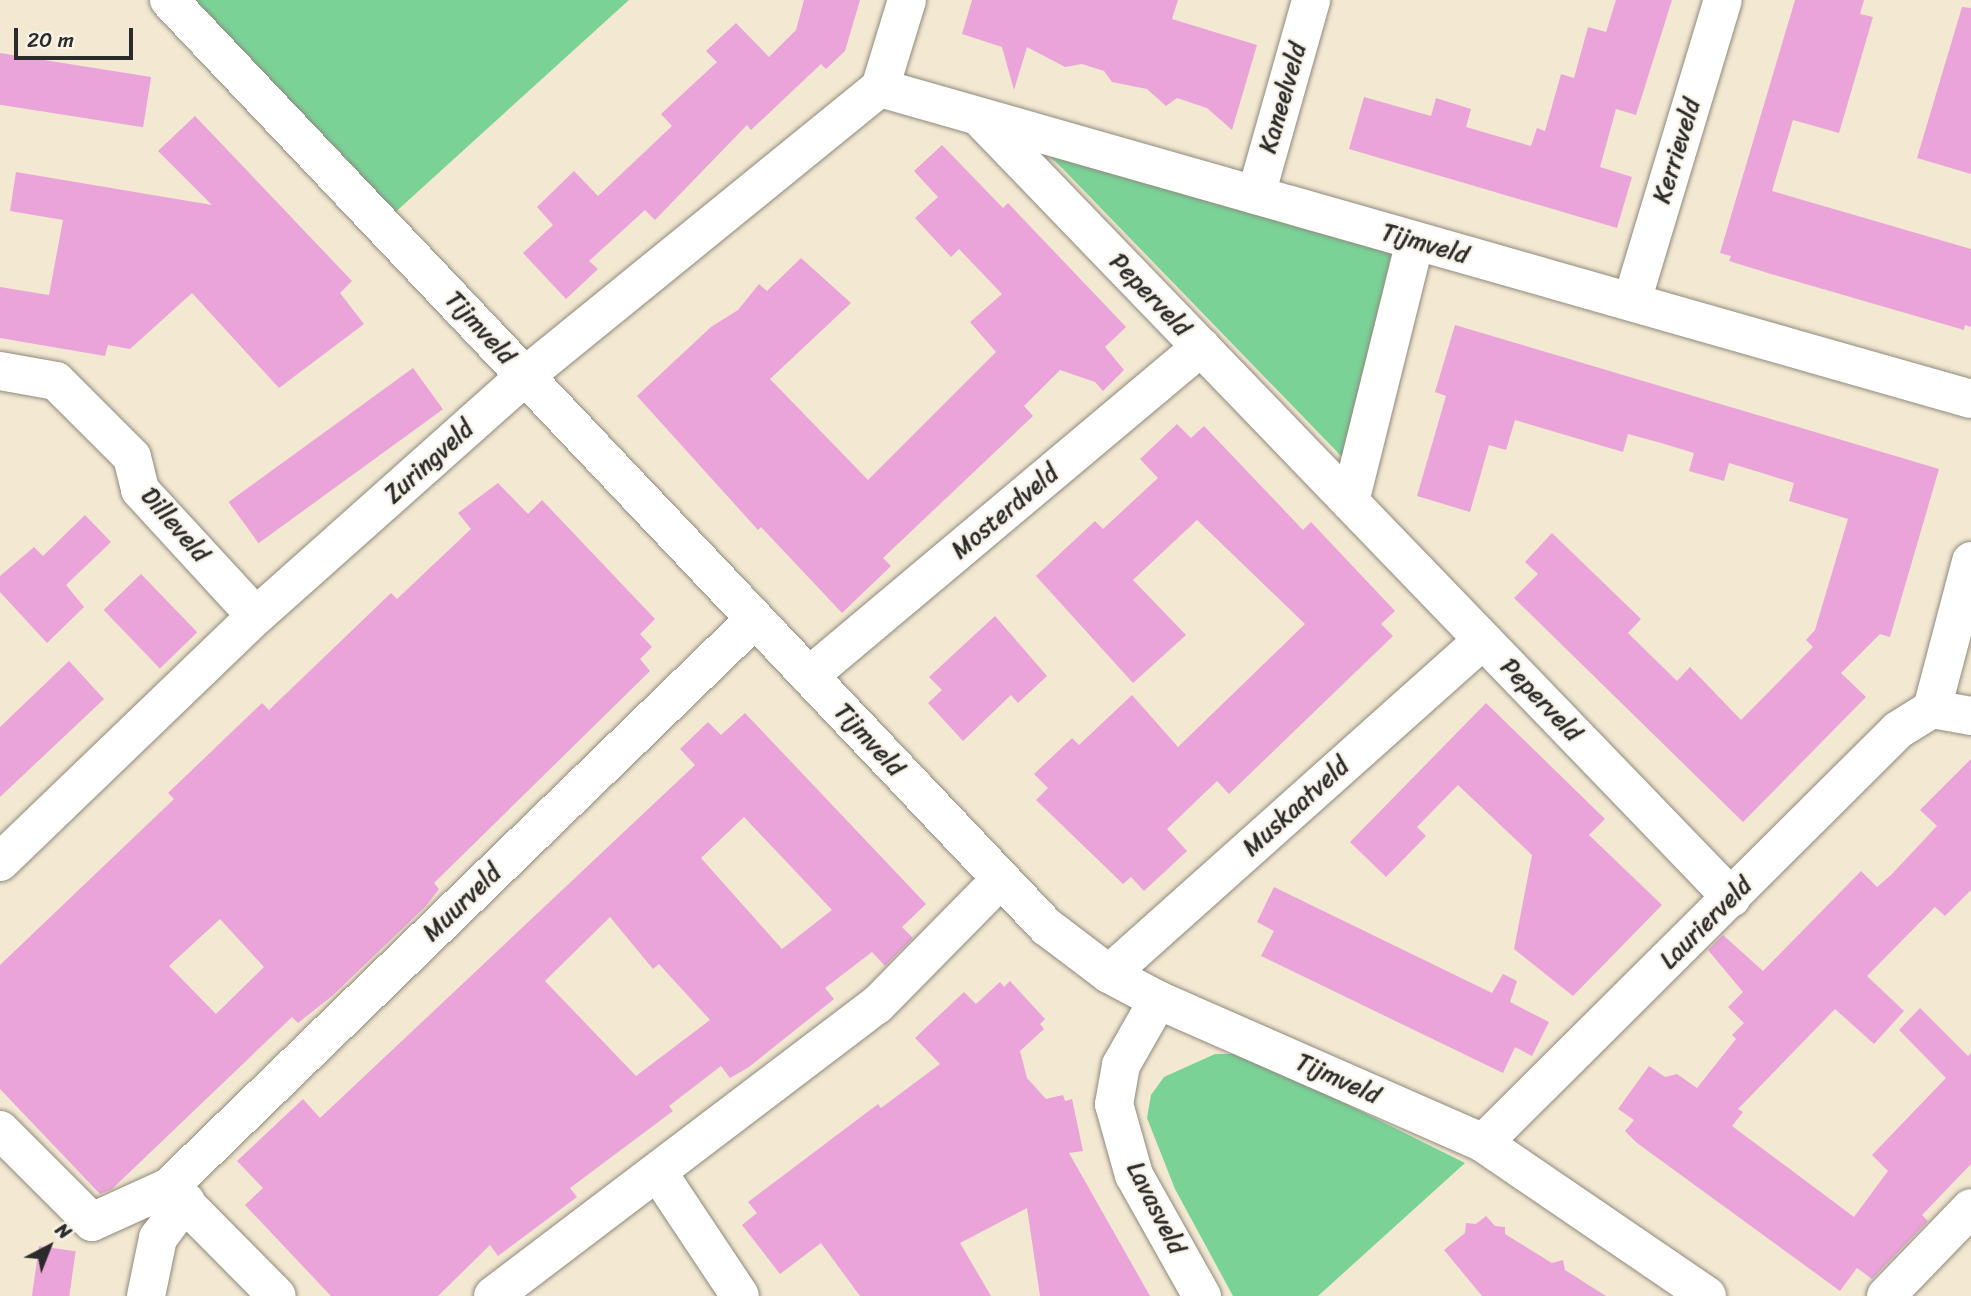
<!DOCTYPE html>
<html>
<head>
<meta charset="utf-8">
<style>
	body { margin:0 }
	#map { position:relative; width:1971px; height:1296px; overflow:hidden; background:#f3e8d2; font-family:Sriracha,sans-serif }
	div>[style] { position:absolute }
	.green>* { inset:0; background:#7ad297 }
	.building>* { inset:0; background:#eba4da; transform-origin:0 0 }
	.roads { filter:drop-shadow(0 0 2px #8f8a7e) drop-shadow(0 0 2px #8f8a7e) }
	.minor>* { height:38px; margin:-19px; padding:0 19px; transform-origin:19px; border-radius:19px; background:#fff }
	span { translate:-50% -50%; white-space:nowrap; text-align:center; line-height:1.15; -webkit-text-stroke:5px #f7f3e8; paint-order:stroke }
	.street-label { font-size:24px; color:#2b2b2b }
	.north { position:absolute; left:14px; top:1212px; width:70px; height:70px; -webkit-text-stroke:5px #f7f3e8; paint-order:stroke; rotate:42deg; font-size:19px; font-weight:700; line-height:28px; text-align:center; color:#2b2b2b }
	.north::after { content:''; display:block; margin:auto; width:24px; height:32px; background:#2b2b2b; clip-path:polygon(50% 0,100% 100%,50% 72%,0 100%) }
	.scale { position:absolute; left:14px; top:28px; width:119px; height:32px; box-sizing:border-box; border:4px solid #2b2b2b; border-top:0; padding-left:9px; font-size:21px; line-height:24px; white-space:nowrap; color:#2b2b2b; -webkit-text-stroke:5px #f7f3e8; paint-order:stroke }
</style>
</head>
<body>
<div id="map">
	<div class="green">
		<div style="clip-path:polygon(182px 0,629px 0,390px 217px)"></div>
		<div style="clip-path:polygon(1041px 148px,1395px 238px,1345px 460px,1063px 169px)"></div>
		<div style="clip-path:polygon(1215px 1054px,1246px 1054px,1465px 1163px,1318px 1296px,1233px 1296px,1175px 1189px,1147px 1118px,1151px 1095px,1164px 1077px)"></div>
	</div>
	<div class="building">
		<div style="clip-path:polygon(804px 0,860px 0,845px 51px,826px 69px,821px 64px,751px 130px,747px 125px,655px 220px,645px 210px,589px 261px,598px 269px,566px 299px,523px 253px,553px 225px,537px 207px,574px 171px,598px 196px,672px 126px,661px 114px,717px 62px,706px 51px,736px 23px,769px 57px,796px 30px)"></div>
		<div style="clip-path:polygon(972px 0,1178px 0,1172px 19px,1257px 45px,1232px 130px,1207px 108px,1177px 98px,1166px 106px,1147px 89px,1112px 82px,1104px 71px,1082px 64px,1065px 67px,1027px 47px,1014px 90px,1002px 47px,962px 34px)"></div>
		<div style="clip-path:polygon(1616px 0,1672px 0,1636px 115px,1616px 109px,1600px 167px,1632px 177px,1617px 228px,1349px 149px,1364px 97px,1431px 116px,1436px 98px,1471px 109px,1466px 127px,1531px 146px,1537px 128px,1545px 131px,1561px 74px,1574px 78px,1588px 27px,1606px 32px)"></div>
		<div style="clip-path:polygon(1795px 0,1864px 0,1860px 14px,1873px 17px,1839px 133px,1793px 120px,1772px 191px,1971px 249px,1971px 327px,1965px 325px,1964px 330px,1771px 274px,1729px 261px,1731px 256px,1720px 253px)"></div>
		<div style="clip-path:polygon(1962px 7px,1971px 8px,1971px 174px,1917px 158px)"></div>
		<div style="left:0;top:53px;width:153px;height:51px;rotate:9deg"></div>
		<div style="clip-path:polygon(195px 116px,352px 281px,340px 293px,364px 324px,279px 388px,192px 293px,130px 349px,108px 345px,105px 356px,0 338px,0 287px,49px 295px,63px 220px,10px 211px,16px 172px,212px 205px,158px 151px)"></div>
		<div style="clip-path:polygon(942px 145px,1003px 208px,1008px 203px,1126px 327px,1105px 347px,1124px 370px,1103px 391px,1095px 382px,1060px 370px,1024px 406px,1033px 416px,883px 558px,891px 566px,842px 613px,761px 527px,758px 530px,637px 396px,711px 327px,738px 310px,759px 284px,767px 291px,801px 258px,851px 303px,770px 379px,868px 480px,996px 352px,970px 322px,1002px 294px,959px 249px,951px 257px,915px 218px,938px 197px,914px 171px)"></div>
		<div style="clip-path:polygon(1455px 325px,1939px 469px,1890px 637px,1880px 634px,1841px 673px,1866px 697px,1743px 822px,1514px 598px,1538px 574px,1525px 562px,1552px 533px,1641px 619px,1628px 633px,1677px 681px,1690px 667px,1741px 720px,1813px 647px,1806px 640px,1815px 630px,1848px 519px,1789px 501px,1794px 483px,1762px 473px,1729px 463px,1724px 481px,1689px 471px,1694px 453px,1661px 443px,1628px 434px,1623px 452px,1515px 420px,1506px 450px,1489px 445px,1470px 512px,1417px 496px,1446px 396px,1435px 392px)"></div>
		<div style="left:413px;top:368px;width:51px;height:228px;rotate:54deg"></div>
		<div style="clip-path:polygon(1177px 424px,1191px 438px,1204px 426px,1303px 530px,1311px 522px,1395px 611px,1381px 624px,1393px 636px,1229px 794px,1217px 781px,1167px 829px,1187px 851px,1144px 891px,1131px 877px,1123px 884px,1036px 800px,1048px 788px,1034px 774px,1072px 738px,1079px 745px,1132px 695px,1178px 747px,1305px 624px,1197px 520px,1133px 580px,1186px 635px,1133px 683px,1036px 576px,1095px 521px,1103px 529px,1158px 478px,1140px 459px)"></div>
		<div style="clip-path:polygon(evenodd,498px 483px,528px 514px,542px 500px,655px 619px,640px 634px,652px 647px,640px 659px,650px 671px,434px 883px,439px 889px,426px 906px,332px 996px,298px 1023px,292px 1017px,112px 1189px,100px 1194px,0 1089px,0 965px,174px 799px,168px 793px,262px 703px,269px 710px,391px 593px,397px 599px,471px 529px,458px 513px,498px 483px,220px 919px,264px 967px,216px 1014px,169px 966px,220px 919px)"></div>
		<div style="clip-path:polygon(85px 515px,111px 542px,66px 585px,84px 607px,47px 643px,0 592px,0 576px,34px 547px,43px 556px)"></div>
		<div style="left:141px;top:574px;width:81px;height:52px;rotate:46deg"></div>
		<div style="clip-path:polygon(995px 616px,1047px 676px,1018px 703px,1011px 695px,963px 741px,928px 703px,942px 690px,929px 677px)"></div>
		<div style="clip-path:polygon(69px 661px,104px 699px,0 797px,0 727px)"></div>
		<div style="clip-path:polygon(1486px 703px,1605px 819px,1589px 835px,1662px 905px,1573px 996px,1514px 949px,1532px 855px,1458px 785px,1417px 827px,1426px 836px,1386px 877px,1350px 842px)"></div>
		<div style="clip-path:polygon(evenodd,745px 713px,926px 904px,902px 927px,913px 938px,885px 966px,872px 952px,825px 988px,834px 999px,749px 1067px,730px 1078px,721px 1066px,669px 1106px,673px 1111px,570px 1188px,577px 1197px,498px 1256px,490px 1245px,438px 1296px,331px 1296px,245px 1205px,263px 1188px,237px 1161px,303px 1099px,320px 1118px,695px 765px,680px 749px,708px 722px,721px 735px,745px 713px,744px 817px,832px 910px,782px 949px,701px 858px,744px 817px,745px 713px,610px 917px,653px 969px,659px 964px,710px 1020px,636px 1076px,545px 981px,610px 917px)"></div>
		<div style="clip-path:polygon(1971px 759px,1971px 890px,1945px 916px,1935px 907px,1867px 976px,1904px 1011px,1874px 1044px,1835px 1009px,1738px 1109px,1743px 1112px,1732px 1126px,1854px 1217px,1888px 1171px,1872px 1155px,1946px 1078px,1899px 1030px,1920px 1008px,1968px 1056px,1971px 1053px,1971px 1164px,1922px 1215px,1928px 1221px,1872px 1279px,1857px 1268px,1840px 1291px,1637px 1143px,1625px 1131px,1634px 1120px,1618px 1109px,1649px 1066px,1665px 1077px,1677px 1074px,1697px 1088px,1736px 1039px,1732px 1035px,1744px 1023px,1728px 1007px,1743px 992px,1708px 950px,1723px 935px,1763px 971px,1861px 871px,1877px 887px,1891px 875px,1937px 826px,1920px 810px)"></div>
		<div style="clip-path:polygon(1274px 887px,1492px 993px,1503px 974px,1517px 981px,1510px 1002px,1549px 1022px,1532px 1056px,1515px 1047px,1503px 1073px,1261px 956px,1274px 931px,1257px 922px)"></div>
		<div style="clip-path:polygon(1010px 981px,1045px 1019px,1040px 1024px,1044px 1029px,1020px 1051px,1027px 1078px,1046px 1099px,1063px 1095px,1065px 1101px,1072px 1099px,1083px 1151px,1069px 1153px,1150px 1296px,1040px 1296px,1027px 1208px,960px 1243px,991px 1296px,860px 1296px,821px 1243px,780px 1274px,742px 1225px,757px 1213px,748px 1202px,878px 1104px,881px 1108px,940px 1064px,915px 1038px,964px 992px,976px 1004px,1000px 982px,1004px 987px)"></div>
		<div style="clip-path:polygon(1486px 1216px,1495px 1226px,1505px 1227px,1505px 1234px,1552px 1263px,1563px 1260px,1565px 1270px,1606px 1296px,1482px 1296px,1444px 1250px,1465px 1233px,1466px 1223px,1476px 1224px)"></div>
		<div style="left:39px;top:1246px;width:37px;height:51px;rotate:8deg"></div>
	</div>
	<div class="roads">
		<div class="minor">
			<div style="left:169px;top:0;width:1277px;rotate:46.56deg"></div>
			<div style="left:1047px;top:927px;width:78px;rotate:37.2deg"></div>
			<div style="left:1109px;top:974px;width:55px;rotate:28deg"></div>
			<div style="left:1158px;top:1000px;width:355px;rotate:23.7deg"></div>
			<div style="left:1483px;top:1143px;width:271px;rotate:34.3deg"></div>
			<div style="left:880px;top:88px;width:1134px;rotate:15.91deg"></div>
			<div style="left:880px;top:88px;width:92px;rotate:-72.9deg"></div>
			<div style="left:980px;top:118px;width:1083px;rotate:46.05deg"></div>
			<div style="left:1256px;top:195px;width:203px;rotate:-74.2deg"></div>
			<div style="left:1632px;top:301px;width:314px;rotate:-73.2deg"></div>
			<div style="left:0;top:371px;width:57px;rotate:10.1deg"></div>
			<div style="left:56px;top:381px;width:107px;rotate:45deg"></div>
			<div style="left:132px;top:457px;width:34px;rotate:76deg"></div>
			<div style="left:140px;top:490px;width:171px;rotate:47.4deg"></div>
			<div style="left:1350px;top:502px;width:268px;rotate:-76deg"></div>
			<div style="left:809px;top:676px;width:512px;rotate:-40.01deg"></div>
			<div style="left:1932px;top:709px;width:153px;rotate:-75.2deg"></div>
			<div style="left:0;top:862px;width:355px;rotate:-43.9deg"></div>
			<div style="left:256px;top:616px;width:361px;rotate:-41.7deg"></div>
			<div style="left:525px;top:376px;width:457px;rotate:-39.1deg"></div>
			<div style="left:1109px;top:974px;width:501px;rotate:-41.77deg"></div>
			<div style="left:1158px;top:1000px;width:75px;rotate:119.6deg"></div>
			<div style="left:1121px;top:1065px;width:40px;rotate:100deg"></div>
			<div style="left:1114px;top:1104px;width:74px;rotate:74.3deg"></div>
			<div style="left:1134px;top:1175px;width:139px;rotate:60.7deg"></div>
			<div style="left:0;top:1130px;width:130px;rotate:45deg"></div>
			<div style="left:92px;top:1222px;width:85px;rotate:-24.4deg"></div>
			<div style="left:169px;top:1187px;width:816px;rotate:-44.11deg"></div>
			<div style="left:1483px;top:1143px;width:585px;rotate:-44.86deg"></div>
			<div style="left:1898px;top:730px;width:40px;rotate:-32deg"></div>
			<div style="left:1932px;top:709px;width:40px;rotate:10deg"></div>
			<div style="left:659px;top:1174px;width:146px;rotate:56.4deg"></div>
			<div style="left:169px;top:1187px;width:153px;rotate:45.3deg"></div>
			<div style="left:146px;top:1296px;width:59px;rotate:-78.3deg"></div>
			<div style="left:158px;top:1238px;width:46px;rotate:-52.9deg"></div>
			<div style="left:493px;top:1296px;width:482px;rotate:-37.2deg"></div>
			<div style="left:877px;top:1005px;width:177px;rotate:-45.5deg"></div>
			<div style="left:1886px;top:1296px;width:122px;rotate:-46deg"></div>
		</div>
	</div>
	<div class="street-label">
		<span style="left:1283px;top:98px;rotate:-74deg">Kaneelveld</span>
		<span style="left:1677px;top:151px;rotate:-73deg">Kerrieveld</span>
		<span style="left:1425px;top:244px;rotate:16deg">Tijmveld</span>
		<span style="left:1150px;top:295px;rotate:46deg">Peperveld</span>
		<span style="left:480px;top:328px;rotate:47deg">Tijmveld</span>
		<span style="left:429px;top:462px;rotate:-42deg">Zuringveld</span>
		<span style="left:1005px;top:512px;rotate:-40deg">Mosterdveld</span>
		<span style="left:175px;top:525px;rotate:49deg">Dilleveld</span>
		<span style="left:1541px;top:700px;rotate:46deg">Peperveld</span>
		<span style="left:869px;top:740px;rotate:47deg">Tijmveld</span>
		<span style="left:1296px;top:807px;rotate:-42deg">Muskaatveld</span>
		<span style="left:462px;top:903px;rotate:-44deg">Muurveld</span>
		<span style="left:1706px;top:923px;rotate:-45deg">Laurierveld</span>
		<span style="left:1338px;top:1079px;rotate:24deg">Tijmveld</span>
		<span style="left:1156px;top:1208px;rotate:63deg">Lavasveld</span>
	</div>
	<div class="north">N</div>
	<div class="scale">20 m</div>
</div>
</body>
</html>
